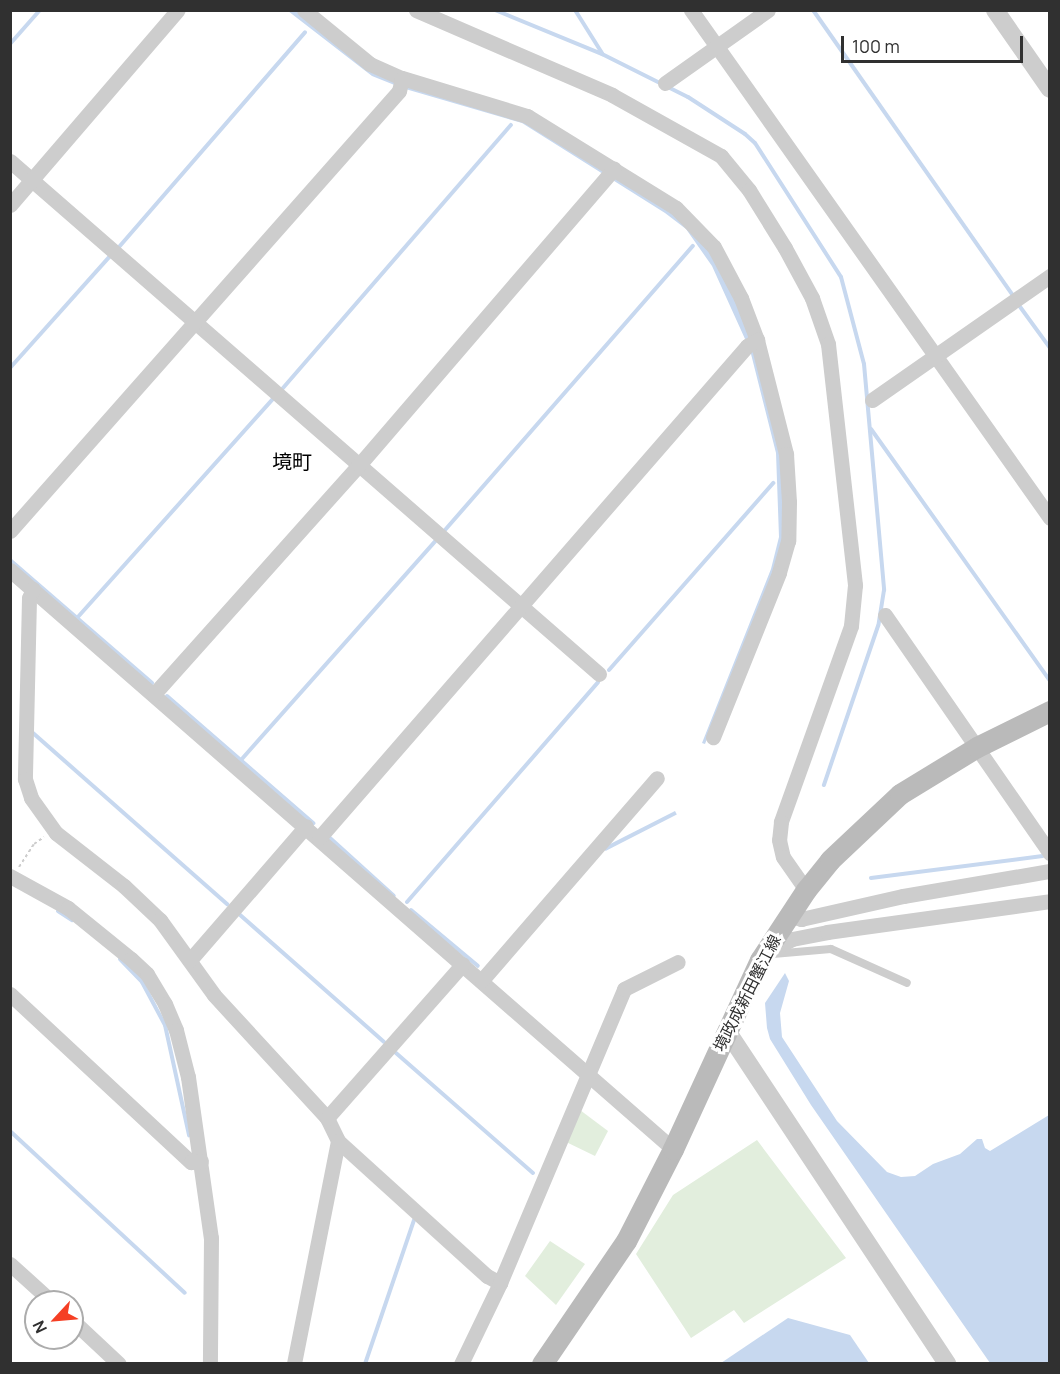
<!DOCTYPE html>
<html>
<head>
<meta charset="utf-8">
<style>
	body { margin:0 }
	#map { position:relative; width:1060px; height:1374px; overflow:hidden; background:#fff; font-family:Manrope,"Noto Sans JP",sans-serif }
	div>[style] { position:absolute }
	.green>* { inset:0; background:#e2eedd }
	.water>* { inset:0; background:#c7d8ef; transform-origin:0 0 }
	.stream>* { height:4px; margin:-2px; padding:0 2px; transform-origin:2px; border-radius:2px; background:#c7d8ef }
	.path>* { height:2px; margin-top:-1px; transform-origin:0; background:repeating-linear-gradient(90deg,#cdcdcd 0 3px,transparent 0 6px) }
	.service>* { height:8px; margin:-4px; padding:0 4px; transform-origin:4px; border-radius:4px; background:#cdcdcd }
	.minor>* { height:15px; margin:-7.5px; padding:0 7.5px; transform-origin:7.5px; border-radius:7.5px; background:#cdcdcd }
	.tertiary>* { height:18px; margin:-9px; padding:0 9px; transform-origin:9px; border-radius:9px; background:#cdcdcd }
	.secondary>* { height:21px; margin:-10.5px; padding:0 10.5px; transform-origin:10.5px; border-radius:10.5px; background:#bababa }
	span { translate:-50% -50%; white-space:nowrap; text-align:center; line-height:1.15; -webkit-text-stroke:6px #fff; paint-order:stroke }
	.street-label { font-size:16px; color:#303030 }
	.quarter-label { font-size:20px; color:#000 }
	.frame { position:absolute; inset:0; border:12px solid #303030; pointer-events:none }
	.north { position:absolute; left:24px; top:1290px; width:60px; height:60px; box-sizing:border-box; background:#fff; border:2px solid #acacac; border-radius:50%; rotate:244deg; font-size:16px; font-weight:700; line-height:24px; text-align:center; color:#303030 }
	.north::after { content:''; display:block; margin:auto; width:21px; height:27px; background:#f53f24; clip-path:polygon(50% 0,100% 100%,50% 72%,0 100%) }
	.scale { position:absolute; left:841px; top:36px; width:182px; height:27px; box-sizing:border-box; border:3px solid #303030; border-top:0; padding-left:8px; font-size:18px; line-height:21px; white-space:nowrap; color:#303030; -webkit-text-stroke:4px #fff; paint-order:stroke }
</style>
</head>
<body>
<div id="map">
	<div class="green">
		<div style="clip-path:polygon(576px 1107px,608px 1131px,595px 1156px,562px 1140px)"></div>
		<div style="clip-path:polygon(757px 1140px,846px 1258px,744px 1323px,734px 1310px,691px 1338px,636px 1254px,673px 1195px)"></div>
		<div style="clip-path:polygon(550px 1241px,585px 1264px,556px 1305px,525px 1276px)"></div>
	</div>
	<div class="water">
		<div style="clip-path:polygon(288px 11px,297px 11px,366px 65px,508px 112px,689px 224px,723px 271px,752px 339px,782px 454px,782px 549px,705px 744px,702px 743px,771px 569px,779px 537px,776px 453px,750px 350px,712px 266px,686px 229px,665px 213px,522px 123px,402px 88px,372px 76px)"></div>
		<div style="left:675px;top:811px;width:4px;height:80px;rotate:63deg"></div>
		<div style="clip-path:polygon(785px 973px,789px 981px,780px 1013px,782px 1037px,837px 1121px,887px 1172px,901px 1177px,915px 1176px,933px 1164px,960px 1154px,977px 1139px,982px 1139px,985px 1148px,990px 1151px,1049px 1115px,1049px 1363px,990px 1363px,811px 1105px,770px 1039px,767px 1028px,765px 1003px)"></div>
		<div style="clip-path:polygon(788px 1318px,850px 1335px,869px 1363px,721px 1363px)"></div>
	</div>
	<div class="stream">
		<div style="left:495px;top:10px;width:116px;rotate:22.4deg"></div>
		<div style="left:602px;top:54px;width:96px;rotate:26.6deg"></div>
		<div style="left:688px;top:97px;width:68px;rotate:33deg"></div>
		<div style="left:745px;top:134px;width:13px;rotate:42deg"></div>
		<div style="left:755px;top:143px;width:159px;rotate:57.3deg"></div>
		<div style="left:841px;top:277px;width:90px;rotate:75.2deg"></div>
		<div style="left:864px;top:364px;width:227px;rotate:84.9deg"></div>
		<div style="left:884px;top:590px;width:36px;rotate:99deg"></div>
		<div style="left:878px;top:626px;width:168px;rotate:108.8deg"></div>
		<div style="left:575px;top:10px;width:51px;rotate:57.9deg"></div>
		<div style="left:813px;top:10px;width:350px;rotate:55deg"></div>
		<div style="left:10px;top:44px;width:45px;rotate:-48.6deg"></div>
		<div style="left:119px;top:247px;width:284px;rotate:-49.1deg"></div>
		<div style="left:1018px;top:304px;width:54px;rotate:54deg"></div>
		<div style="left:10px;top:368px;width:150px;rotate:-48.2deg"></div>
		<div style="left:283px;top:388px;width:348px;rotate:-49.1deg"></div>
		<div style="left:871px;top:429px;width:309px;rotate:54.6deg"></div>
		<div style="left:445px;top:530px;width:377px;rotate:-48.9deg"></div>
		<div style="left:10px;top:560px;width:188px;rotate:40.9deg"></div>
		<div style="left:77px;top:618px;width:295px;rotate:-48.2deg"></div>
		<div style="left:609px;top:670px;width:249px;rotate:-48.7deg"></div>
		<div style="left:167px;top:696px;width:194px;rotate:41deg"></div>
		<div style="left:33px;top:733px;width:259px;rotate:41.4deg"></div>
		<div style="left:241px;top:760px;width:294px;rotate:-48.4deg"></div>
		<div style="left:330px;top:838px;width:86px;rotate:42.2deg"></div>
		<div style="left:871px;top:878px;width:173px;rotate:-7.3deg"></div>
		<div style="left:407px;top:902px;width:291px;rotate:-49deg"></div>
		<div style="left:411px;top:910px;width:87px;rotate:39.9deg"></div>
		<div style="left:58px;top:911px;width:17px;rotate:33deg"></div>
		<div style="left:239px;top:914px;width:193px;rotate:41.4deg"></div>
		<div style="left:120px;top:959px;width:32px;rotate:46deg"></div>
		<div style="left:142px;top:982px;width:49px;rotate:61.9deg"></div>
		<div style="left:165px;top:1025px;width:113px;rotate:77.7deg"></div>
		<div style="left:396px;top:1053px;width:182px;rotate:41.2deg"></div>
		<div style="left:10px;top:1131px;width:238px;rotate:42.8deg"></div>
		<div style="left:365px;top:1364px;width:152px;rotate:-71.2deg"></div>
	</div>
	<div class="path">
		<div style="left:19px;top:867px;width:27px;rotate:-57deg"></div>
		<div style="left:34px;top:844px;width:12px;rotate:-35deg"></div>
	</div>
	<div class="service">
		<div style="left:773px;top:954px;width:58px;rotate:-4.9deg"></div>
		<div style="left:831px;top:949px;width:83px;rotate:24.1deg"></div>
	</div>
	<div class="minor">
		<div style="left:304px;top:10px;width:85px;rotate:39.3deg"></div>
		<div style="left:370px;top:64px;width:35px;rotate:24deg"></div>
		<div style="left:402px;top:78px;width:131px;rotate:16.9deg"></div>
		<div style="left:527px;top:116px;width:175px;rotate:31.7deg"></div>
		<div style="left:676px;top:208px;width:54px;rotate:45.7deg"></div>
		<div style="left:714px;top:247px;width:58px;rotate:62.1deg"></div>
		<div style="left:741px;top:298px;width:45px;rotate:69.1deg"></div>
		<div style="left:757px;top:340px;width:118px;rotate:75.7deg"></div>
		<div style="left:786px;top:454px;width:48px;rotate:86.4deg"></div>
		<div style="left:789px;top:502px;width:39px;rotate:91deg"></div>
		<div style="left:788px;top:541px;width:33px;rotate:106deg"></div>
		<div style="left:779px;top:573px;width:177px;rotate:111.9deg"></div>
		<div style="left:416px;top:10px;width:214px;rotate:23.4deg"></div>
		<div style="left:612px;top:95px;width:125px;rotate:29.2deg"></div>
		<div style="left:721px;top:156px;width:44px;rotate:50.5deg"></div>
		<div style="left:749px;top:190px;width:68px;rotate:58.2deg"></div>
		<div style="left:785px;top:248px;width:57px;rotate:61.6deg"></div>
		<div style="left:812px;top:298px;width:49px;rotate:70.8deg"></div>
		<div style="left:828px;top:344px;width:243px;rotate:83.6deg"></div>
		<div style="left:855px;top:585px;width:41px;rotate:95.6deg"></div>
		<div style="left:851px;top:626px;width:208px;rotate:109.7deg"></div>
		<div style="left:781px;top:822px;width:18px;rotate:96deg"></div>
		<div style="left:779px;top:840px;width:17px;rotate:77deg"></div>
		<div style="left:783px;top:857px;width:40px;rotate:55.1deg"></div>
		<div style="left:691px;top:10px;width:622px;rotate:54.75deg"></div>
		<div style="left:665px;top:83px;width:126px;rotate:-35.3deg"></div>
		<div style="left:10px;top:161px;width:781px;rotate:41.05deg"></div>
		<div style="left:10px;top:205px;width:257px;rotate:-49.3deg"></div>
		<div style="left:872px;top:400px;width:217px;rotate:-34.9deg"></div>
		<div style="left:10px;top:531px;width:587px;rotate:-48.52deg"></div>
		<div style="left:399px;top:91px;width:13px;rotate:-77deg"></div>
		<div style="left:10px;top:570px;width:880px;rotate:41.13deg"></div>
		<div style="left:33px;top:589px;width:10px;rotate:114deg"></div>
		<div style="left:29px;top:598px;width:181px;rotate:91.3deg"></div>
		<div style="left:25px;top:779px;width:20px;rotate:72deg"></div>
		<div style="left:31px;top:798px;width:43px;rotate:54.5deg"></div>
		<div style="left:56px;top:833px;width:86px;rotate:37.9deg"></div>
		<div style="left:124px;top:886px;width:50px;rotate:43.4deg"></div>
		<div style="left:160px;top:920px;width:92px;rotate:54.2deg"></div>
		<div style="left:214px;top:995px;width:167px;rotate:47.4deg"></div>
		<div style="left:327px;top:1118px;width:25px;rotate:64deg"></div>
		<div style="left:338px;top:1141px;width:227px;rotate:101.2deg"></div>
		<div style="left:885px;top:615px;width:290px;rotate:55.3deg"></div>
		<div style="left:154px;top:694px;width:307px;rotate:-48.2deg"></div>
		<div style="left:359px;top:465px;width:391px;rotate:-49.3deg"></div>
		<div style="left:319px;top:838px;width:652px;rotate:-48.98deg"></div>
		<div style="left:747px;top:346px;width:12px;rotate:-31deg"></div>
		<div style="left:10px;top:876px;width:66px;rotate:28.9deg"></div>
		<div style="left:68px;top:908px;width:81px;rotate:39deg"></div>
		<div style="left:131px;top:959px;width:22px;rotate:43deg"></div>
		<div style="left:147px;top:974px;width:35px;rotate:59deg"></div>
		<div style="left:165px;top:1004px;width:28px;rotate:67deg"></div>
		<div style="left:176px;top:1030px;width:49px;rotate:75.7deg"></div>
		<div style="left:188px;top:1077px;width:163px;rotate:81.9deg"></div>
		<div style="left:211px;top:1238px;width:126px;rotate:90.5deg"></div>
		<div style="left:788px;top:915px;width:14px;rotate:17deg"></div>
		<div style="left:801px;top:919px;width:105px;rotate:-12.7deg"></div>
		<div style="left:903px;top:896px;width:149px;rotate:-9.7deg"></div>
		<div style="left:765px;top:954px;width:31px;rotate:-29deg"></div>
		<div style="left:792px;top:939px;width:36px;rotate:-11deg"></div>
		<div style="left:827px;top:932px;width:225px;rotate:-7.9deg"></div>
		<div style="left:190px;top:960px;width:177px;rotate:-49.1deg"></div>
		<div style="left:482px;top:980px;width:267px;rotate:-49.1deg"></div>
		<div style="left:10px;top:994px;width:247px;rotate:42.9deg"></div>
		<div style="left:191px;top:1162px;width:10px;rotate:-6deg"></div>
		<div style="left:327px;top:1118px;width:205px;rotate:-48.6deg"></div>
		<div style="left:338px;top:1141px;width:201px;rotate:42.2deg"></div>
		<div style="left:487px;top:1276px;width:15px;rotate:28deg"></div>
		<div style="left:10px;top:1264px;width:57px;rotate:42.1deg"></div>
		<div style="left:72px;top:1320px;width:64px;rotate:43.1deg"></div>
		<div style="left:461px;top:1364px;width:90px;rotate:-64.3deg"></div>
		<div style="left:500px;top:1283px;width:319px;rotate:-67.1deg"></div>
		<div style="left:624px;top:989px;width:60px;rotate:-26.6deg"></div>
	</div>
	<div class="tertiary">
		<div style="left:995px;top:10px;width:96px;rotate:55.2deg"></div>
		<div style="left:727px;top:1031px;width:399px;rotate:56.5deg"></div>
	</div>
	<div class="secondary">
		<div style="left:542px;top:1364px;width:149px;rotate:-55.7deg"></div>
		<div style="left:626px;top:1241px;width:103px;rotate:-62.9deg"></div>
		<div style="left:673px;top:1149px;width:208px;rotate:-65.3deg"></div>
		<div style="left:760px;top:960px;width:84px;rotate:-56.7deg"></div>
		<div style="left:806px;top:890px;width:38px;rotate:-51deg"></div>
		<div style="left:830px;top:860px;width:96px;rotate:-43.3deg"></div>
		<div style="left:900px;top:794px;width:90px;rotate:-31.4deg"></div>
		<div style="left:977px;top:747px;width:81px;rotate:-26.3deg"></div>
	</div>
	<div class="street-label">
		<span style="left:747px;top:993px;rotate:-63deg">境政成新田蟹江線</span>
	</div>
	<div class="quarter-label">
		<span style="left:292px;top:461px">境町</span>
	</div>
	<div class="frame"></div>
	<div class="north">N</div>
	<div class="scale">100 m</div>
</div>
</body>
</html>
